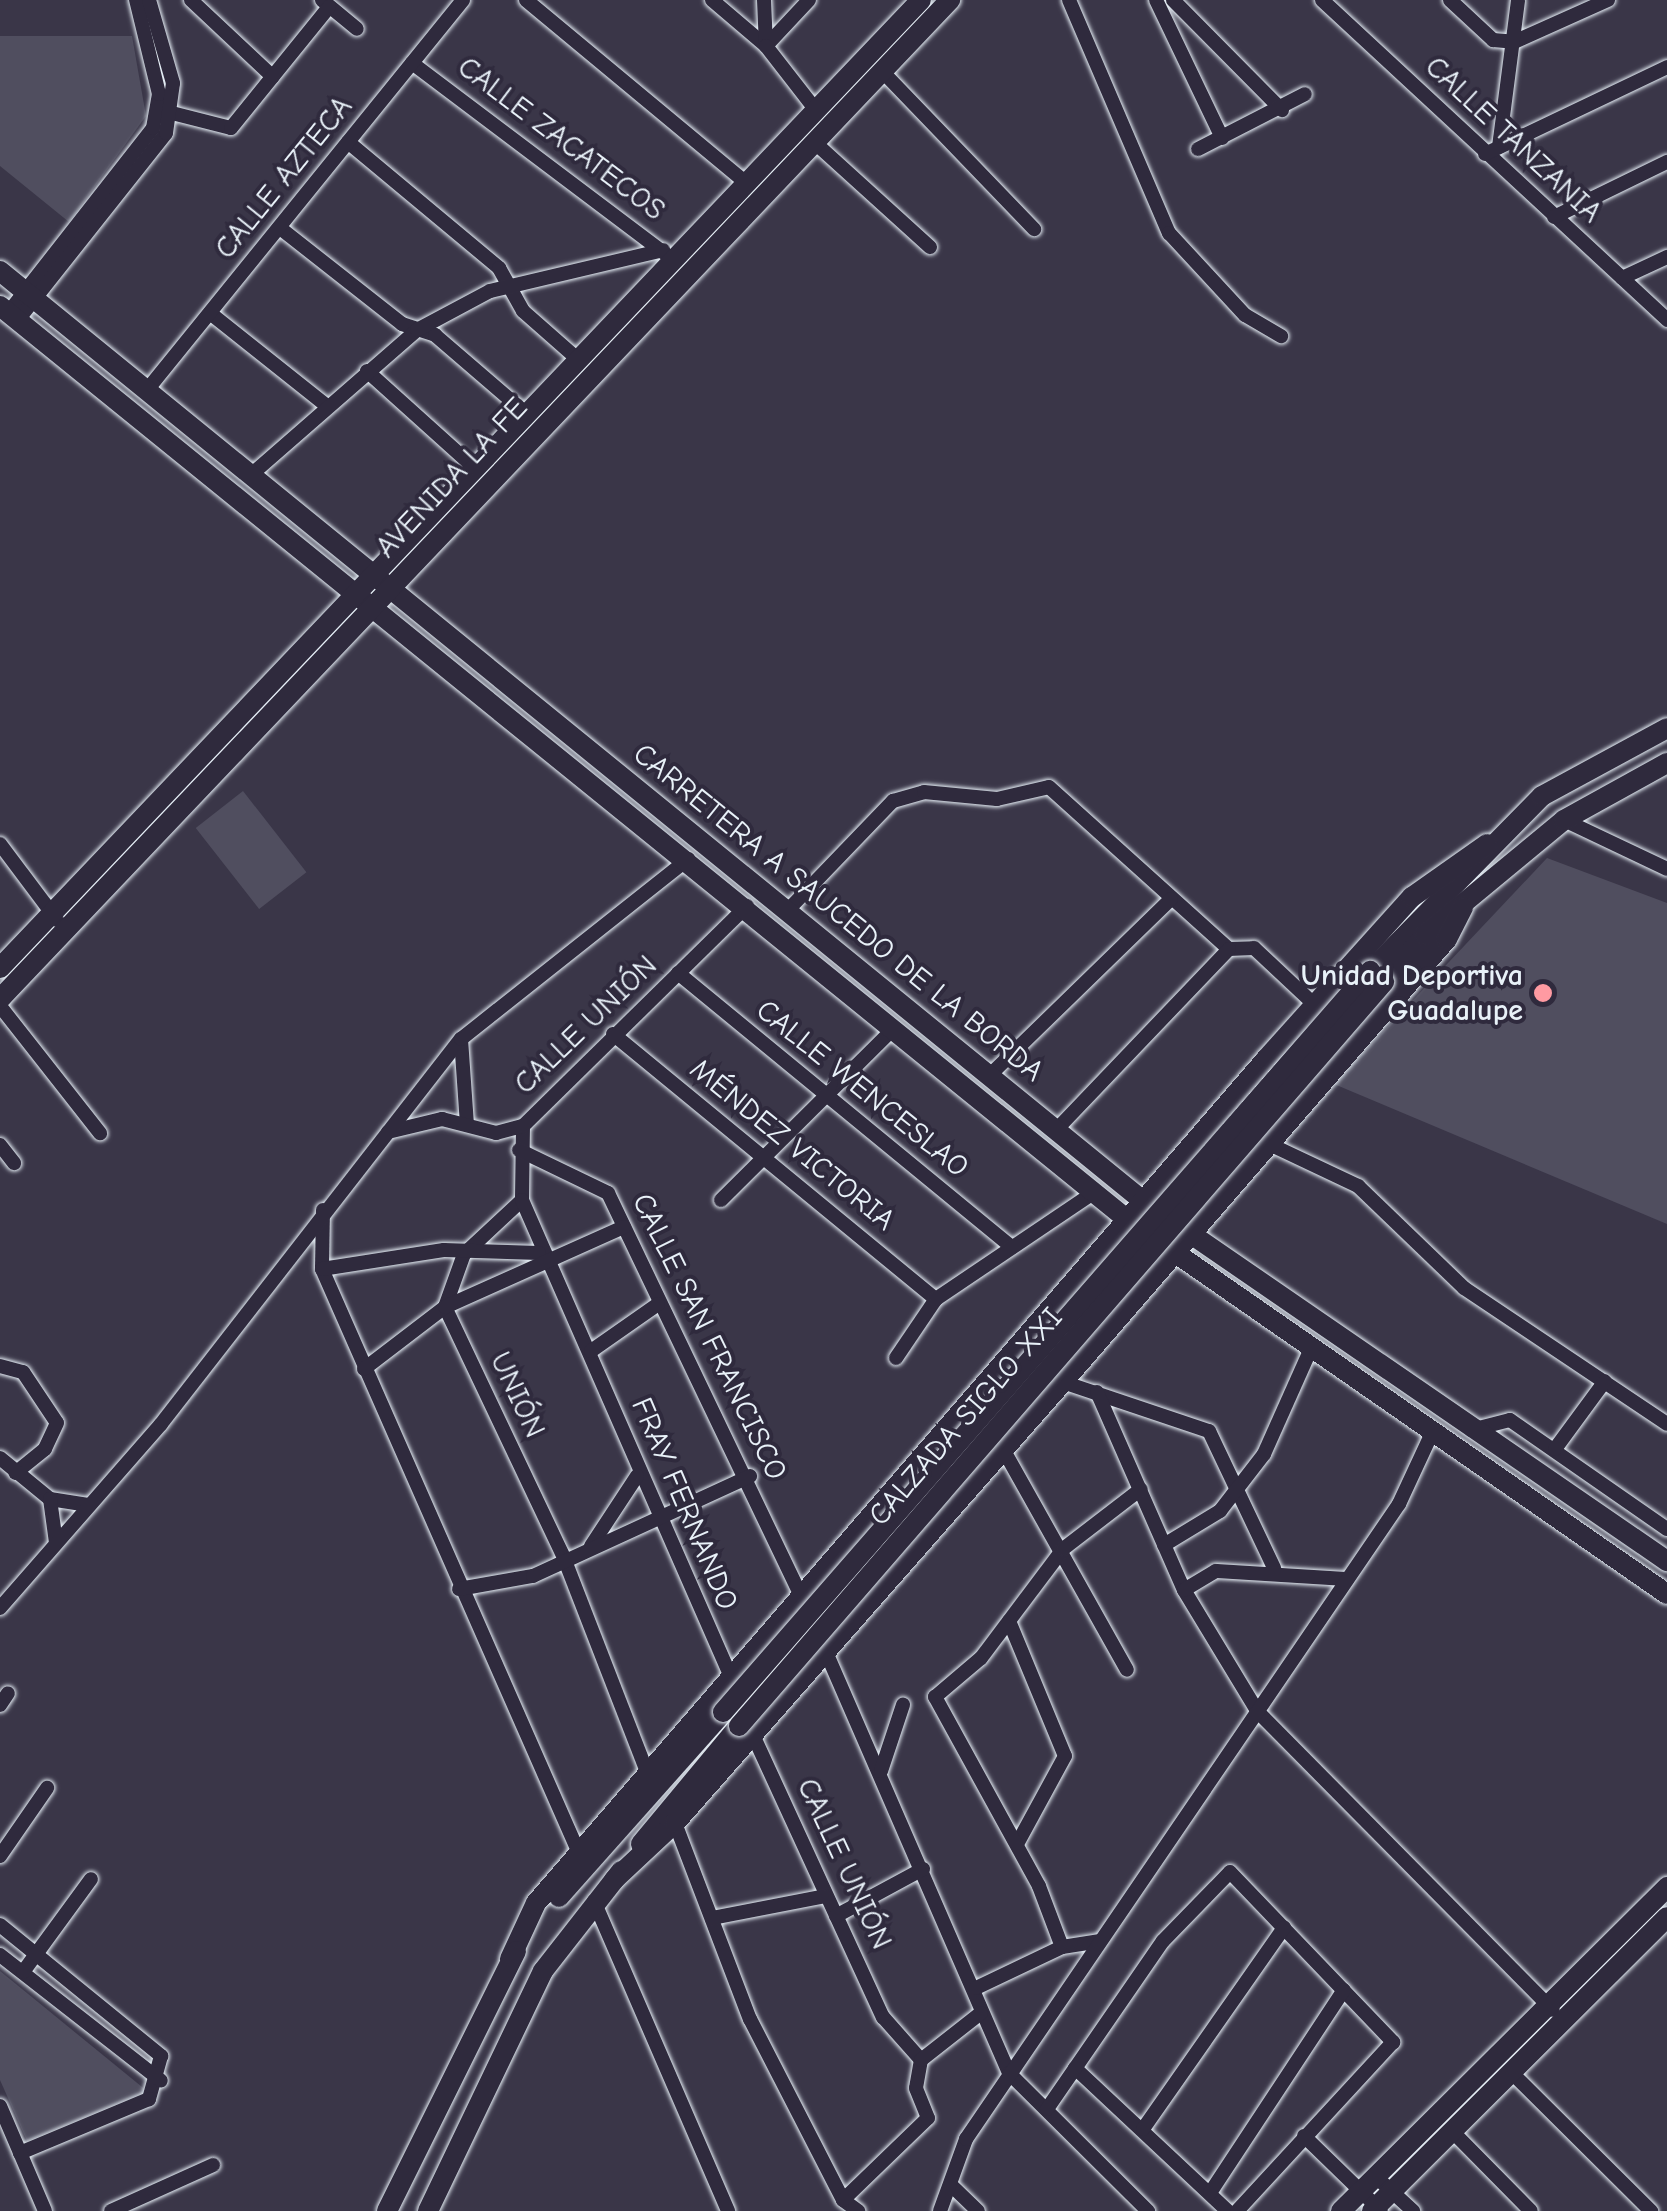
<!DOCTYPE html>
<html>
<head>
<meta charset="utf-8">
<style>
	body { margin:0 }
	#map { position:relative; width:1667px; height:2211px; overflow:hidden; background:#3a3648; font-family:"Comic Neue",sans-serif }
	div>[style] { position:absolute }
	.green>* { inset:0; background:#504e5f; transform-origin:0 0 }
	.roads { filter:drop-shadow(0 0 2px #e8f1f8) drop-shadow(0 0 2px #e8f1f8) }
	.street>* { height:14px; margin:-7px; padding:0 7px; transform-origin:7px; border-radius:7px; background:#2f2a3d }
	.secondary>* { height:20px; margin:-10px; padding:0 10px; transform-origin:10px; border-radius:10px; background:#2f2a3d }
	.bridges { filter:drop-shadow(0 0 2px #e8f1f8) drop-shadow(0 0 2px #e8f1f8) }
	.secondary-bridge>* { height:20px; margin:-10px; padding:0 10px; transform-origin:10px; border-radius:10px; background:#2f2a3d }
	.dots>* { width:28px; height:28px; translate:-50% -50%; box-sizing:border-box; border:5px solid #2f2a3d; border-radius:50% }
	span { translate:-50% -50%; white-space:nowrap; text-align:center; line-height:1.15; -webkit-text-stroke:8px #2f2a3d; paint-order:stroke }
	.street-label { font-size:30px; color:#e8f1f8 }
	.poi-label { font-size:30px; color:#e8f1f8; font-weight:700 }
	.right { translate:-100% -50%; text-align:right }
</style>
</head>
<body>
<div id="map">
	<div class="green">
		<div style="clip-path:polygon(0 36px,132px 36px,146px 116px,69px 222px,0 166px)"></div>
		<div style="left:243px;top:791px;width:103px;height:60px;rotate:52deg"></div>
		<div style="clip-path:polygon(1547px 858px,1667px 903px,1667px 1224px,1334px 1084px)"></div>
		<div style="clip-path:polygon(0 1971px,147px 2091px,27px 2141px,0 2080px)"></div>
	</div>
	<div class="roads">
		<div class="street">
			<div style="left:191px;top:0;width:112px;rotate:43.2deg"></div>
			<div style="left:322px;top:0;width:45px;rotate:39.6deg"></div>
			<div style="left:526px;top:0;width:285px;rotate:39.7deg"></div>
			<div style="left:712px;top:0;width:71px;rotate:40.4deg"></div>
			<div style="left:764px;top:0;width:46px;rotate:87.5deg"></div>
			<div style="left:809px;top:0;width:63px;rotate:133.1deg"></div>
			<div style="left:766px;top:46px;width:80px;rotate:52.1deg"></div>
			<div style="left:1069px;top:0;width:254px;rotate:66.8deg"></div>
			<div style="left:1169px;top:233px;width:112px;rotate:47.2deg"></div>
			<div style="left:1245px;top:315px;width:42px;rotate:30.3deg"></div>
			<div style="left:1156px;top:0;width:153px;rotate:64.4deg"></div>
			<div style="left:1173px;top:0;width:155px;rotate:45.3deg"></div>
			<div style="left:1322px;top:0;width:471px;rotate:42.8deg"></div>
			<div style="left:1450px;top:0;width:59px;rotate:42.9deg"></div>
			<div style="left:1493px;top:40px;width:21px;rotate:5deg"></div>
			<div style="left:1514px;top:42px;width:103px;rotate:-24.1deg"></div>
			<div style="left:412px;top:63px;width:319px;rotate:37deg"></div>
			<div style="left:881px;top:70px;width:221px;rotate:46.1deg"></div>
			<div style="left:164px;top:111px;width:69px;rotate:14.2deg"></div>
			<div style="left:231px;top:128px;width:156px;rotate:-51deg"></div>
			<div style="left:813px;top:141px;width:158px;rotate:42.2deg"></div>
			<div style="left:348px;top:142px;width:197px;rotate:39.8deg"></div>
			<div style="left:499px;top:268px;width:49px;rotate:60.8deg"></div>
			<div style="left:523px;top:311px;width:76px;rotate:41.3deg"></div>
			<div style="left:1499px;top:147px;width:148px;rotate:-82.6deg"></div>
			<div style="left:1198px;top:149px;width:120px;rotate:-27.2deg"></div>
			<div style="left:1485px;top:154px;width:202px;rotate:-25.5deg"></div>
			<div style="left:1554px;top:217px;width:126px;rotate:-26deg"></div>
			<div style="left:280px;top:228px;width:155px;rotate:38.2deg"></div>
			<div style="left:402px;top:324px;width:35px;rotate:18deg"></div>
			<div style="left:435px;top:335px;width:123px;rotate:40.7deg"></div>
			<div style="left:1622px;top:278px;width:50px;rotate:-25deg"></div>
			<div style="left:8px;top:313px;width:235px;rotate:-51.9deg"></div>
			<div style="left:153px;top:128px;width:35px;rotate:-80deg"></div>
			<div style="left:159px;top:94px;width:97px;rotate:-103.7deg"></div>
			<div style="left:210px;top:313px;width:149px;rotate:38.5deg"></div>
			<div style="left:18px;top:320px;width:238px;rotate:-51.6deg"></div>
			<div style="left:166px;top:133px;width:50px;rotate:-82deg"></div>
			<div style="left:173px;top:83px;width:86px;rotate:-106.1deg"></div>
			<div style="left:367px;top:371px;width:148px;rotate:42deg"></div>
			<div style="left:147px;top:390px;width:502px;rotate:-50.98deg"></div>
			<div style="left:252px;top:474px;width:219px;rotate:-41.1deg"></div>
			<div style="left:417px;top:330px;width:83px;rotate:-28.1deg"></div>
			<div style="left:490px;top:291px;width:178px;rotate:-13.3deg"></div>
			<div style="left:1564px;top:820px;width:114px;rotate:25.4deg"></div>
			<div style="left:0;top:844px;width:95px;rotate:53.1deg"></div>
			<div style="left:787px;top:911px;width:153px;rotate:-46.1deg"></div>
			<div style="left:893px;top:801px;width:32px;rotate:-16deg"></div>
			<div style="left:924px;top:792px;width:73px;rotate:5.5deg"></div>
			<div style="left:997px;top:799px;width:53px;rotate:-13deg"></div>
			<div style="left:1049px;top:787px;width:242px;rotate:42deg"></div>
			<div style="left:1229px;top:949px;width:25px;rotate:-2deg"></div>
			<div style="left:1254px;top:948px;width:83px;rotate:43.1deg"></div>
			<div style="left:678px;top:973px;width:432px;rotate:39.4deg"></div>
			<div style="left:0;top:1006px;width:162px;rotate:51.8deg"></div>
			<div style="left:613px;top:1034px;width:418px;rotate:39.4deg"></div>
			<div style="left:461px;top:1039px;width:86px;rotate:86deg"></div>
			<div style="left:990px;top:1075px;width:252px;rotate:-44.2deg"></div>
			<div style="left:523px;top:1126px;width:74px;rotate:90.8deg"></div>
			<div style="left:522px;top:1200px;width:79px;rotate:137deg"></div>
			<div style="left:464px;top:1254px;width:56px;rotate:109.7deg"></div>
			<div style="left:445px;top:1307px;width:278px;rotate:64.6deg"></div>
			<div style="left:564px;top:1558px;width:230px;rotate:68.8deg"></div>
			<div style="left:1057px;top:1129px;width:249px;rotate:-46.3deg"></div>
			<div style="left:388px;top:1132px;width:56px;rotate:-13.5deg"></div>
			<div style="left:442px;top:1119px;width:56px;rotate:14.5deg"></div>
			<div style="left:496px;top:1133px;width:28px;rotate:-15deg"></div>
			<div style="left:523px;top:1126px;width:314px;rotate:-44.5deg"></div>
			<div style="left:1267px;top:1143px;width:101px;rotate:25.3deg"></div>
			<div style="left:1358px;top:1186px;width:147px;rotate:43.9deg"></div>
			<div style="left:1464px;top:1288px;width:244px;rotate:33.8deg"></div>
			<div style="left:0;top:1145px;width:23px;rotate:52deg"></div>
			<div style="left:519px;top:1150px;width:99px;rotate:25.8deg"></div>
			<div style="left:608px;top:1193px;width:447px;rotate:64.4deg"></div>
			<div style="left:522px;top:1200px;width:521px;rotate:66.34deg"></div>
			<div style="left:721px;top:1200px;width:244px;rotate:-44.8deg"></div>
			<div style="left:323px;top:1210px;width:59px;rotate:91deg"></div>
			<div style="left:322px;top:1269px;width:638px;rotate:66.25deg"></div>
			<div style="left:322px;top:1269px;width:123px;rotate:-8.9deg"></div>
			<div style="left:444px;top:1250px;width:95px;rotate:1.8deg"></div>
			<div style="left:591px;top:1351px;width:82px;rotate:-35deg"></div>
			<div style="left:896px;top:1358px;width:71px;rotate:-55.9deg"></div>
			<div style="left:936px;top:1299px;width:189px;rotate:-34deg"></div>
			<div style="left:0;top:1366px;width:24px;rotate:15deg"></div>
			<div style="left:23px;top:1372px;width:61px;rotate:56.3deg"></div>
			<div style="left:57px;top:1423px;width:29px;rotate:115deg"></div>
			<div style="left:45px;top:1449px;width:38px;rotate:141deg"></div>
			<div style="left:364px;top:1369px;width:102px;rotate:-37.4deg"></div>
			<div style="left:445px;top:1307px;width:196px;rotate:-24.1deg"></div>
			<div style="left:1063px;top:1382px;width:154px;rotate:18.6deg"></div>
			<div style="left:1209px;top:1431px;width:152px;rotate:64.6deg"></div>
			<div style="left:1097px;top:1392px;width:216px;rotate:66.3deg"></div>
			<div style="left:1184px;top:1590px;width:143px;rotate:58.8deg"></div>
			<div style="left:1258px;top:1712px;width:419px;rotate:45.3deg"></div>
			<div style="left:1471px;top:1430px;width:40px;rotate:-14.4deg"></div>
			<div style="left:1510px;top:1420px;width:191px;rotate:34.8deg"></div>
			<div style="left:1003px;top:1449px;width:253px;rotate:60.7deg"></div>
			<div style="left:1555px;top:1449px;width:84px;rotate:-53.7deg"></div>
			<div style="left:0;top:1458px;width:65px;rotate:39.4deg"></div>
			<div style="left:50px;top:1499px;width:37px;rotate:9deg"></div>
			<div style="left:50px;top:1499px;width:44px;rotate:82.2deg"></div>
			<div style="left:1164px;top:1545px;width:66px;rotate:-31.3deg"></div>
			<div style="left:1220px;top:1511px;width:72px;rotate:-52.3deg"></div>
			<div style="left:1264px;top:1454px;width:118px;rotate:-66deg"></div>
			<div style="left:591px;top:1546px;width:84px;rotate:-56.7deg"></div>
			<div style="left:459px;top:1589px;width:75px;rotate:-10deg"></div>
			<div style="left:533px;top:1576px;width:239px;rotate:-24.7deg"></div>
			<div style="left:1184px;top:1590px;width:37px;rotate:-31deg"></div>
			<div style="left:1216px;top:1571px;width:131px;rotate:3.5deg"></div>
			<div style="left:0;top:1608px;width:244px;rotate:-48.8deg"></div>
			<div style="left:161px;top:1424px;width:488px;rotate:-52.1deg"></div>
			<div style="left:461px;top:1039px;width:290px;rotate:-38.4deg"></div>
			<div style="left:1009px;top:1621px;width:146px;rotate:67.5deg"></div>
			<div style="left:1065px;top:1756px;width:100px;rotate:118.6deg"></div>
			<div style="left:826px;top:1652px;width:459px;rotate:66.5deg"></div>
			<div style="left:1009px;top:2073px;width:196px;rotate:44.8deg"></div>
			<div style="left:0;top:1705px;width:14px;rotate:-56deg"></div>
			<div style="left:753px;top:1735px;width:311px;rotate:65.3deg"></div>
			<div style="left:883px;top:2017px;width:57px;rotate:48.5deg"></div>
			<div style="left:881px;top:1771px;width:70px;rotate:-71.6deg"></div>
			<div style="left:675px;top:1823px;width:210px;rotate:69.1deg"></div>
			<div style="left:750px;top:2019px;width:203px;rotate:62.8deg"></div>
			<div style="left:843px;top:2200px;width:19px;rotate:36deg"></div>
			<div style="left:0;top:1856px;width:83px;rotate:-55.3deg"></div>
			<div style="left:594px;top:1901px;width:338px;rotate:66.6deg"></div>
			<div style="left:836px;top:1916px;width:99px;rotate:-28.4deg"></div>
			<div style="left:712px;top:1918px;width:116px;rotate:-10.9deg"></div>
			<div style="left:0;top:1925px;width:208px;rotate:39.1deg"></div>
			<div style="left:161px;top:2056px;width:45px;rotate:105.6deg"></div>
			<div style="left:149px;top:2099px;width:140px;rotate:157.3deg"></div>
			<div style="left:1062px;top:1947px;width:65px;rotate:-110.7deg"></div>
			<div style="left:1039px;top:1886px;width:216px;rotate:-118.8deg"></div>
			<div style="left:935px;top:1697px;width:60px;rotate:-40.3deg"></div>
			<div style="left:981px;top:1658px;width:136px;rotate:-53deg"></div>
			<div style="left:1063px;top:1549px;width:98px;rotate:-37.6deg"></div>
			<div style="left:0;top:1955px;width:204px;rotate:38deg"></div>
			<div style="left:23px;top:1972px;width:115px;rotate:-53.8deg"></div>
			<div style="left:976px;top:1988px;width:95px;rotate:-25.5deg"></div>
			<div style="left:1062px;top:1947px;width:37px;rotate:-9deg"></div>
			<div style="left:1075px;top:2068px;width:209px;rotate:43.1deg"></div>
			<div style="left:1510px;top:2071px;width:199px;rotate:44.8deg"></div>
			<div style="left:0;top:2106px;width:114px;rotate:66.8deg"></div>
			<div style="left:1047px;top:2109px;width:204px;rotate:-55.4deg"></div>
			<div style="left:1163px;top:1941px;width:96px;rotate:-45.8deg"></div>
			<div style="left:1230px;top:1872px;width:236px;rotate:46.2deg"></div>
			<div style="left:1393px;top:2042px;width:230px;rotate:132.7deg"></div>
			<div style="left:1143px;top:2129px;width:246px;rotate:-55deg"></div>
			<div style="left:1452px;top:2131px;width:112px;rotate:45.4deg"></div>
			<div style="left:1304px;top:2136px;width:107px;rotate:44.2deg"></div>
			<div style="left:1375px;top:2176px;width:52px;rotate:42.6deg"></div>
			<div style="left:952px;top:2186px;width:36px;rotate:44deg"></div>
			<div style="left:1210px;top:2193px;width:243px;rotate:-56.6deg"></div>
			<div style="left:843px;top:2200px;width:118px;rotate:-44deg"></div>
			<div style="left:928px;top:2118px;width:32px;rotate:-112deg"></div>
			<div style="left:916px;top:2088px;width:28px;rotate:-80deg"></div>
			<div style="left:921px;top:2060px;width:76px;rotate:-38.1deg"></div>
			<div style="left:111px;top:2211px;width:112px;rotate:-24.3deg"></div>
			<div style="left:940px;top:2211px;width:77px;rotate:-70.1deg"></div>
			<div style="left:966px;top:2139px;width:769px;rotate:-55.71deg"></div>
			<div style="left:1399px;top:1504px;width:76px;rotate:-65.1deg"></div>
		</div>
		<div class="secondary">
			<div style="left:0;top:271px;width:1474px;rotate:39.13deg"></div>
			<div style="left:1143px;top:1201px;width:636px;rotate:34.49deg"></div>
			<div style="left:0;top:306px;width:1452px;rotate:39.02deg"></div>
			<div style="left:1128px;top:1220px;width:656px;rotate:34.76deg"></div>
			<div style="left:0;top:968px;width:1336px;rotate:-46.43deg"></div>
			<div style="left:1370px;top:971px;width:245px;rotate:-45.5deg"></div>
			<div style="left:1542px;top:796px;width:142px;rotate:-28.5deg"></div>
			<div style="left:1384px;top:982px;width:62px;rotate:-48.9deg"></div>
			<div style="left:1425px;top:935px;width:180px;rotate:-39.6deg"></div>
			<div style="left:1564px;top:820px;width:118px;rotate:-29deg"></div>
			<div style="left:0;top:999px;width:1379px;rotate:-46.44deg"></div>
			<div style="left:641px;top:1844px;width:153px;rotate:-50.3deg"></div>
			<div style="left:614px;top:1880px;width:83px;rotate:-43.1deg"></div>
			<div style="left:675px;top:1823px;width:587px;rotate:-48.66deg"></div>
			<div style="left:1063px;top:1382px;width:586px;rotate:-49.08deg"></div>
			<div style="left:1447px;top:939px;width:36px;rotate:-63deg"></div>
			<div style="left:559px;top:1897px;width:247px;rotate:-48.4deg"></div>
			<div style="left:510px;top:1959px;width:62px;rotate:-65.1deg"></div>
			<div style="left:536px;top:1903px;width:1116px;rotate:-49.14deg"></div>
			<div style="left:1266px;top:1059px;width:218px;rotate:-48deg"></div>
			<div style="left:1412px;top:897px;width:92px;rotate:-35.2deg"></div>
			<div style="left:387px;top:2211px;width:290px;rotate:-63.6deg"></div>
			<div style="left:428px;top:2211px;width:266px;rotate:-64.4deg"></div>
			<div style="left:543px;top:1971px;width:127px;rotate:-52deg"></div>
			<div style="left:1341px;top:2211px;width:460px;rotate:-44.8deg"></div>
			<div style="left:1372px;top:2211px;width:416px;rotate:-44.9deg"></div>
		</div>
	</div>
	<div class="bridges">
		<div class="secondary-bridge">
			<div style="left:723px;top:1712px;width:984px;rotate:-48.87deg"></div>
			<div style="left:739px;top:1726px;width:985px;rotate:-49.08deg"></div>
		</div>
	</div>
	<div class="dots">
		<div style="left:1543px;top:993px;background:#ff9aa2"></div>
	</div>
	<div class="street-label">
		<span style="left:561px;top:139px;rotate:37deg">CALLE ZACATECOS</span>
		<span style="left:1513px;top:140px;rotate:43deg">CALLE TANZANIA</span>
		<span style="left:284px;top:178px;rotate:-51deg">CALLE AZTECA</span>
		<span style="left:452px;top:478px;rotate:-47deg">AVENIDA LA FE</span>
		<span style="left:838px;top:913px;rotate:39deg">CARRETERA A SAUCEDO DE LA BORDA</span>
		<span style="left:586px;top:1025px;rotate:-44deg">CALLE UNIÓN</span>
		<span style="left:862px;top:1089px;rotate:39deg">CALLE WENCESLAO</span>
		<span style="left:792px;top:1145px;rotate:39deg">MÉNDEZ VICTORIA</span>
		<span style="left:709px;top:1337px;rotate:64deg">CALLE SAN FRANCISCO</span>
		<span style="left:517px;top:1395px;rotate:65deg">UNIÓN</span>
		<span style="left:966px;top:1417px;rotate:-49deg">CALZADA SIGLO XXI</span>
		<span style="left:684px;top:1504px;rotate:67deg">FRAY FERNANDO</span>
		<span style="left:844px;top:1864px;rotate:65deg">CALLE UNIÓN</span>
	</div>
	<div class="poi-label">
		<span class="right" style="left:1523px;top:993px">Unidad Deportiva<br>Guadalupe</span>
	</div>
</div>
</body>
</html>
